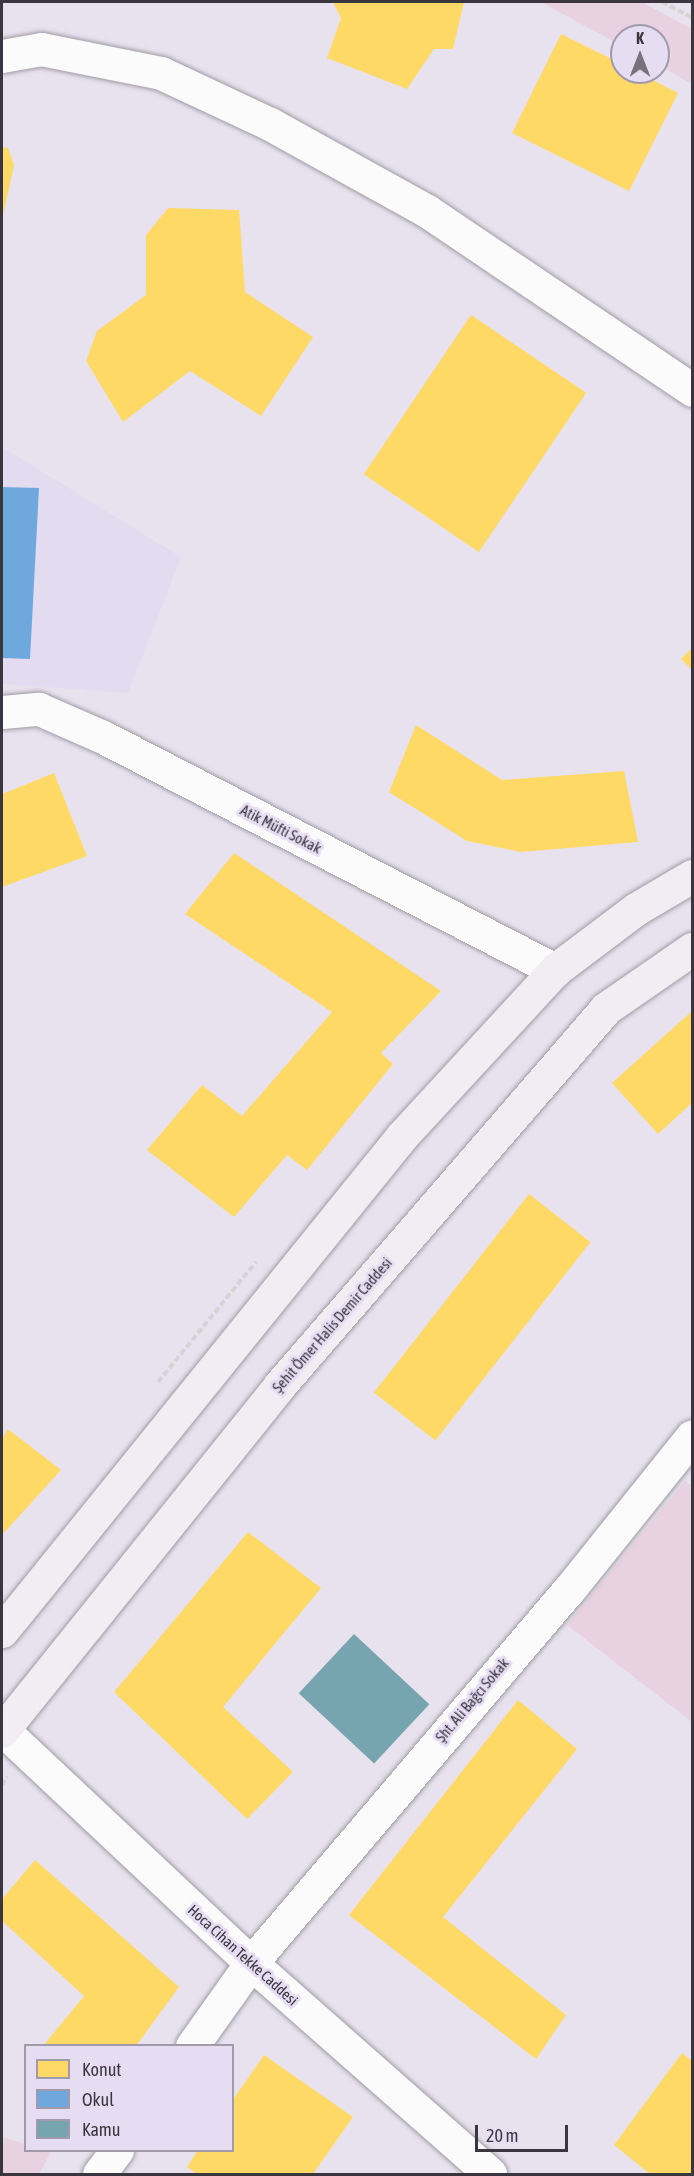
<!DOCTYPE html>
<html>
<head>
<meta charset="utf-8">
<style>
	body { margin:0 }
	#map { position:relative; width:694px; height:2176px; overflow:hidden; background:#e7e2ee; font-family:"Asap Condensed",sans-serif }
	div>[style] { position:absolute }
	.built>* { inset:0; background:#e3dbf0 }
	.green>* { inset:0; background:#e8d2e2 }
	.homes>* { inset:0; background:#ffd966; transform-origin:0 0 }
	.schools>* { inset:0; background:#6fa8dc }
	.public>* { inset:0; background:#76a5af; transform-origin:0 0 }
	.path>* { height:4px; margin-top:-2px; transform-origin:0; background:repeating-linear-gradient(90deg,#d4d3d6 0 6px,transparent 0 9px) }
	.roads { filter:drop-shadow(0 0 2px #9f9ca4) drop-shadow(0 0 2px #9f9ca4) }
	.minor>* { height:33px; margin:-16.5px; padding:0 16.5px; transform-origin:16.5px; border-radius:16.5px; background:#fbfbfc }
	.major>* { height:33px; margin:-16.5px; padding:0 16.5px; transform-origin:16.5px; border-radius:16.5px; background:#f1edf3 }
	span { translate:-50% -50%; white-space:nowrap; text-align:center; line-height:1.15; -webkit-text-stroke:6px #e6ddf3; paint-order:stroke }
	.street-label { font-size:15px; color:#3a363f }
	.frame { position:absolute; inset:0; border:3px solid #3a363f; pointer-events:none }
	.legend { position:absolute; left:24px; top:2044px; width:210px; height:108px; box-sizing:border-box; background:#e6ddf3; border:2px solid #a19aab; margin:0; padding:8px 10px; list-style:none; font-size:18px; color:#3a363f }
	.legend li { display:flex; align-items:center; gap:12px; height:30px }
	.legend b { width:30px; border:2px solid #a19aab }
	.north { position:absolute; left:610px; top:24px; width:60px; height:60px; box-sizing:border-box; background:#e6ddf3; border:2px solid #a19aab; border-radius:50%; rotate:0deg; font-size:16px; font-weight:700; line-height:24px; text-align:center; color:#3a363f }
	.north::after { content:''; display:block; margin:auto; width:21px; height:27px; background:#77727c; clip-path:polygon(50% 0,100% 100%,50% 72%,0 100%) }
	.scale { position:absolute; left:475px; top:2125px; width:93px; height:27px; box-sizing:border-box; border:3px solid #3a363f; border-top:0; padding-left:8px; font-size:18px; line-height:21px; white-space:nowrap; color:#3a363f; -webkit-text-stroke:4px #e6ddf3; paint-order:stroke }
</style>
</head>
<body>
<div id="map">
	<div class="built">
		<div style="clip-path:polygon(2px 447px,181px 557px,128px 693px,2px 684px)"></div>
	</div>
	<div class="green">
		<div style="clip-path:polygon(541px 2px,642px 2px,692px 29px,692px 84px,658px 65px,658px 36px,622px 36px,622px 46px)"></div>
		<div style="clip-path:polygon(685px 1481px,692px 1486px,692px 1722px,567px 1625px)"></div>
		<div style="clip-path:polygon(2px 2137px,25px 2144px,26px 2150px,51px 2152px,39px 2174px,2px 2174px)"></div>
	</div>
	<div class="homes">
		<div style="clip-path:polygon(333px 2px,464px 2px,453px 49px,434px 49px,407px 89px,327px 58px,341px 18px)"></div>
		<div style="clip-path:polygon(561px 34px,622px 64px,622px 72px,637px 72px,678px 93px,629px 191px,512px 133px)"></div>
		<div style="clip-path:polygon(2px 147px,8px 148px,14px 165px,2px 220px)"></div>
		<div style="clip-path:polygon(168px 208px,239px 210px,245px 292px,313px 337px,261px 416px,190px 371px,123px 422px,86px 361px,97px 331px,146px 295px,146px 235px)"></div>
		<div style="left:471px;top:315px;width:139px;height:192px;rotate:34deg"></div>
		<div style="clip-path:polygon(692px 648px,692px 670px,681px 659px)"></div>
		<div style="clip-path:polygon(416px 725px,502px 780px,624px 771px,638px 842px,521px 852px,467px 841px,389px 792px)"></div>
		<div style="clip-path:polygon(54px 773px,87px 856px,2px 887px,2px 794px)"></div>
		<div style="clip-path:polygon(234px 853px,441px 991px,381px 1053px,393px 1064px,307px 1170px,287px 1155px,234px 1217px,147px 1150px,202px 1085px,242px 1116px,332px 1012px,185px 914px)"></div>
		<div style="clip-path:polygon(692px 1011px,692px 1103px,658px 1134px,612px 1083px)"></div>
		<div style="left:529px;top:1194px;width:78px;height:252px;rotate:38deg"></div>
		<div style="clip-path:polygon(8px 1429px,61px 1470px,2px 1535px,2px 1439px)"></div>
		<div style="clip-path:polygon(248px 1532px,321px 1588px,223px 1707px,293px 1772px,247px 1819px,114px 1692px)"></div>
		<div style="clip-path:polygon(518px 1700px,577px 1749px,443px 1917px,566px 2015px,536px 2059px,349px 1915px)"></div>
		<div style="clip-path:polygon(35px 1860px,179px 1987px,136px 2046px,43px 2046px,84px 1996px,2px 1921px,2px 1899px)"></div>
		<div style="clip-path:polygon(682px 2053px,692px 2061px,692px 2174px,650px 2174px,614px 2145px)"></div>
		<div style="clip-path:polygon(264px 2055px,353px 2117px,313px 2174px,197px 2174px,187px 2167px,198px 2150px,232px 2150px,232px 2101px)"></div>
	</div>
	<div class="schools">
		<div style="clip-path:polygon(2px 487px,39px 488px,30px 659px,2px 658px)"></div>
	</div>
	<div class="public">
		<div style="left:354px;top:1634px;width:103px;height:81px;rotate:43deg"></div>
	</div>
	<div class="path">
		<div style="left:662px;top:2px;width:34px;rotate:27deg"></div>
		<div style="left:158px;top:1382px;width:155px;rotate:-50.8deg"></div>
		<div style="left:2px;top:1785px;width:10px;rotate:-61deg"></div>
	</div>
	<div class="roads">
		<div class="minor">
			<div style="left:2px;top:56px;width:40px;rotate:-10deg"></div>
			<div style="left:41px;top:49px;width:122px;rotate:11.3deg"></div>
			<div style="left:161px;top:73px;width:120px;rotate:25.1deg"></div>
			<div style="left:270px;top:124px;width:179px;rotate:29deg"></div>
			<div style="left:427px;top:211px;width:320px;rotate:34deg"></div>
			<div style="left:2px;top:712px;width:37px;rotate:-5deg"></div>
			<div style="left:39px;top:709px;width:70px;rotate:23.6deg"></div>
			<div style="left:103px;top:737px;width:509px;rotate:27.27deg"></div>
			<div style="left:2px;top:1729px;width:342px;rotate:43.2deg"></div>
			<div style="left:251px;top:1963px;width:319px;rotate:41.4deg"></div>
			<div style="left:192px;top:2046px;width:102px;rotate:-54.6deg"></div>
			<div style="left:251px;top:1963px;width:489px;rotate:-49.6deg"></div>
			<div style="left:568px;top:1591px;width:198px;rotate:-51.3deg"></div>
			<div style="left:99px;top:2174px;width:30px;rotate:-53deg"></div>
		</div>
		<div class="major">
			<div style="left:2px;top:1631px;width:636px;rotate:-51.06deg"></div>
			<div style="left:402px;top:1136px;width:226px;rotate:-47.3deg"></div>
			<div style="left:555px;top:970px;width:101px;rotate:-37deg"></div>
			<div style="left:636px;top:909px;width:65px;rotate:-30.5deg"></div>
			<div style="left:2px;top:1731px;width:442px;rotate:-51.2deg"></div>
			<div style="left:279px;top:1386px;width:498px;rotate:-49.1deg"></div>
			<div style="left:605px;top:1009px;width:106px;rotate:-34.6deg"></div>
		</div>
	</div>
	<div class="street-label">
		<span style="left:281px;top:829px;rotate:27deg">Atik Müfti Sokak</span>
		<span style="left:332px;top:1325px;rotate:-49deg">Şehit Ömer Halis Demir Caddesi</span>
		<span style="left:472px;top:1700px;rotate:-50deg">Şht. Ali Bağcı Sokak</span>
		<span style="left:243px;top:1955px;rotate:42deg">Hoca Cihan Tekke Caddesi</span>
	</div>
	<div class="frame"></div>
	<ul class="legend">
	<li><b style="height:16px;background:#ffd966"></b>Konut</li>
	<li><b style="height:16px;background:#6fa8dc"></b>Okul</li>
	<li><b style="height:16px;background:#76a5af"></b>Kamu</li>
	</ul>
	<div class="north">K</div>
	<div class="scale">20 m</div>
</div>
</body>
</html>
